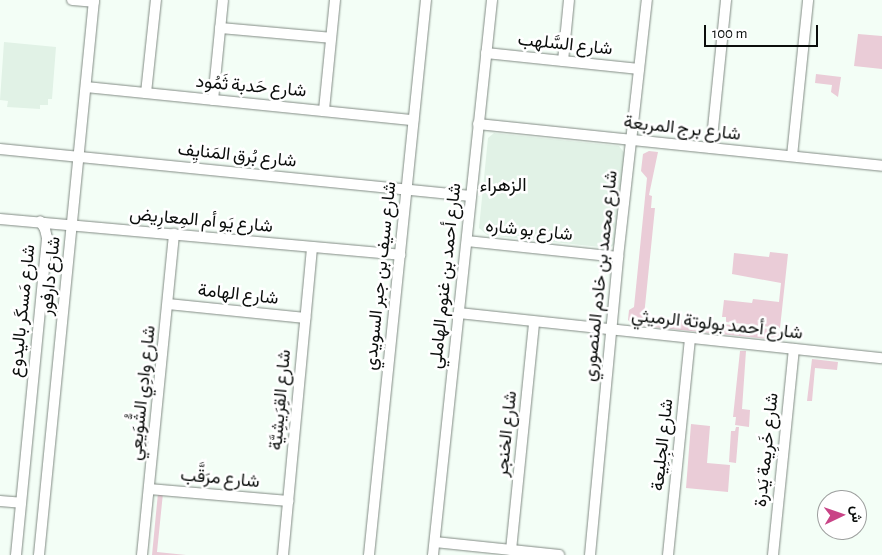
<!DOCTYPE html>
<html>
<head>
<meta charset="utf-8">
<style>
	body { margin:0 }
	#map { position:relative; width:882px; height:555px; overflow:hidden; background:#f3fef6; font-family:"Alegreya Sans",Vazirmatn,sans-serif }
	div>[style] { position:absolute }
	.built>* { inset:0; background:#e1f2e6 }
	.green>* { inset:0; background:#eaccd7 }
	.roads { filter:drop-shadow(0 0 1px #828b84) drop-shadow(0 0 1px #828b84) }
	.minor>* { height:10px; margin:-5px; padding:0 5px; transform-origin:5px; border-radius:5px; background:#fff }
	span { translate:-50% -50%; white-space:nowrap; text-align:center; line-height:1.15; -webkit-text-stroke:5px #fff; paint-order:stroke }
	.street-label { font-size:18px; color:#0b0e0c }
	.neighbourhood-label { font-size:19px; color:#0b0e0c }
	.north { position:absolute; left:817px; top:490px; width:50px; height:50px; box-sizing:border-box; background:#fff; border:1px solid #9d9f9e; border-radius:50%; rotate:87deg; font-size:14px; font-weight:700; line-height:20px; text-align:center; color:#0b0e0c }
	.north::after { content:''; display:block; margin:auto; width:18px; height:22px; background:#c94487; clip-path:polygon(50% 0,100% 100%,50% 72%,0 100%) }
	.scale { position:absolute; left:704px; top:25px; width:114px; height:22px; box-sizing:border-box; border:2px solid #0b0e0c; border-top:0; padding-left:6px; font-size:15px; line-height:18px; white-space:nowrap; color:#0b0e0c; -webkit-text-stroke:4px #fff; paint-order:stroke }
</style>
</head>
<body>
<div id="map">
	<div class="built">
		<div style="clip-path:polygon(4px 42px,56px 47px,52px 99px,48px 99px,48px 105px,40px 105px,40px 109px,7px 107px,8px 101px,0 100px)"></div>
		<div style="clip-path:polygon(494px 133px,619px 146px,626px 155px,617px 242px,610px 248px,487px 235px,479px 228px,488px 138px)"></div>
	</div>
	<div class="green">
		<div style="clip-path:polygon(858px 34px,882px 36px,882px 69px,854px 66px)"></div>
		<div style="clip-path:polygon(816px 74px,841px 77px,838px 97px,831px 92px,832px 85px,815px 83px)"></div>
		<div style="clip-path:polygon(649px 151px,658px 152px,649px 195px,652px 196px,651px 208px,655px 208px,644px 316px,780px 330px,779px 340px,633px 325px,628px 320px,629px 310px,634px 307px,647px 178px,641px 171px,643px 154px)"></div>
		<div style="clip-path:polygon(770px 252px,788px 254px,780px 328px,726px 322px,726px 317px,722px 317px,724px 300px,752px 303px,753px 299px,779px 302px,781px 283px,732px 274px,734px 253px,769px 257px)"></div>
		<div style="clip-path:polygon(740px 351px,746px 351px,742px 409px,750px 410px,749px 427px,735px 425px,736px 417px,733px 417px)"></div>
		<div style="clip-path:polygon(812px 359px,838px 362px,837px 370px,815px 368px,812px 401px,807px 401px)"></div>
		<div style="clip-path:polygon(691px 424px,710px 426px,707px 463px,730px 465px,728px 492px,686px 488px)"></div>
		<div style="clip-path:polygon(736px 427px,739px 427px,736px 463px,729px 462px,731px 431px,735px 431px)"></div>
		<div style="clip-path:polygon(158px 493px,163px 493px,157px 552px,186px 555px,152px 555px)"></div>
	</div>
	<div class="roads">
		<div class="minor">
			<div style="left:72px;top:0;width:22px;rotate:5deg"></div>
			<div style="left:220px;top:28px;width:111px;rotate:5.1deg"></div>
			<div style="left:486px;top:53px;width:154px;rotate:6deg"></div>
			<div style="left:563px;top:61px;width:61px;rotate:-84.4deg"></div>
			<div style="left:86px;top:87px;width:329px;rotate:5.8deg"></div>
			<div style="left:146px;top:93px;width:94px;rotate:-83.9deg"></div>
			<div style="left:213px;top:100px;width:100px;rotate:-84.3deg"></div>
			<div style="left:324px;top:110px;width:111px;rotate:-84.3deg"></div>
			<div style="left:478px;top:124px;width:406px;rotate:5.9deg"></div>
			<div style="left:711px;top:148px;width:149px;rotate:-84.2deg"></div>
			<div style="left:0;top:149px;width:473px;rotate:5.7deg"></div>
			<div style="left:792px;top:156px;width:157px;rotate:-84.1deg"></div>
			<div style="left:0;top:219px;width:402px;rotate:5.1deg"></div>
			<div style="left:467px;top:241px;width:152px;rotate:6deg"></div>
			<div style="left:168px;top:304px;width:138px;rotate:5.8deg"></div>
			<div style="left:459px;top:313px;width:425px;rotate:6.1deg"></div>
			<div style="left:149px;top:489px;width:140px;rotate:4.9deg"></div>
			<div style="left:0;top:501px;width:21px;rotate:5deg"></div>
			<div style="left:435px;top:542px;width:125px;rotate:6deg"></div>
			<div style="left:511px;top:550px;width:229px;rotate:-84.2deg"></div>
			<div style="left:16px;top:555px;width:319px;rotate:-84.4deg"></div>
			<div style="left:47px;top:238px;width:9px;rotate:-103deg"></div>
			<div style="left:45px;top:229px;width:9px;rotate:-122deg"></div>
			<div style="left:39px;top:555px;width:558px;rotate:-84.34deg"></div>
			<div style="left:142px;top:555px;width:323px;rotate:-84.3deg"></div>
			<div style="left:283px;top:555px;width:309px;rotate:-84.6deg"></div>
			<div style="left:369px;top:555px;width:558px;rotate:-84.14deg"></div>
			<div style="left:433px;top:555px;width:558px;rotate:-83.93deg"></div>
			<div style="left:590px;top:555px;width:299px;rotate:-84.6deg"></div>
			<div style="left:618px;top:257px;width:259px;rotate:-83.6deg"></div>
			<div style="left:668px;top:555px;width:218px;rotate:-84.2deg"></div>
			<div style="left:773px;top:555px;width:207px;rotate:-84.2deg"></div>
		</div>
	</div>
	<div class="street-label">
		<span style="left:565px;top:45px;rotate:6deg">شارع السَّلهب</span>
		<span style="left:251px;top:87px;rotate:5deg">شارع حَدبة ثَمُود</span>
		<span style="left:682px;top:129px;rotate:6deg">شارع برج المربعة</span>
		<span style="left:237px;top:156px;rotate:6deg">شارع بُرق المَنايِف</span>
		<span style="left:201px;top:221px;rotate:5deg">شارع يَو أم المِعارِيض</span>
		<span style="left:529px;top:231px;rotate:6deg">شارع بو شاره</span>
		<span style="left:51px;top:276px;rotate:-84deg">شارع دارفور</span>
		<span style="left:381px;top:276px;rotate:-84deg">شارع سيف بن جبر السويدي</span>
		<span style="left:446px;top:276px;rotate:-84deg">شارع أحمد بن غنوم الهاملي</span>
		<span style="left:601px;top:276px;rotate:-84deg">شارع محمد بن خادم المنصوري</span>
		<span style="left:238px;top:295px;rotate:6deg">شارع الهامة</span>
		<span style="left:23px;top:311px;rotate:-84deg">شارع مَسكَر باليدوع</span>
		<span style="left:717px;top:325px;rotate:6deg">شارع أحمد بولوتة الرميثي</span>
		<span style="left:143px;top:393px;rotate:-84deg">شارع وادِي الشُّوَيعِي</span>
		<span style="left:281px;top:400px;rotate:-85deg">شارع القِرَيشِيَّة</span>
		<span style="left:507px;top:434px;rotate:-84deg">شارع الخنجر</span>
		<span style="left:663px;top:445px;rotate:-84deg">شارع الجِلِيعة</span>
		<span style="left:767px;top:450px;rotate:-84deg">شارع خَرِيمة يَدرة</span>
		<span style="left:220px;top:479px;rotate:5deg">شارع مرَقَّب</span>
	</div>
	<div class="neighbourhood-label">
		<span style="left:503px;top:186px">الزهراء</span>
	</div>
	<div class="north">ش</div>
	<div class="scale">100 m</div>
</div>
</body>
</html>
